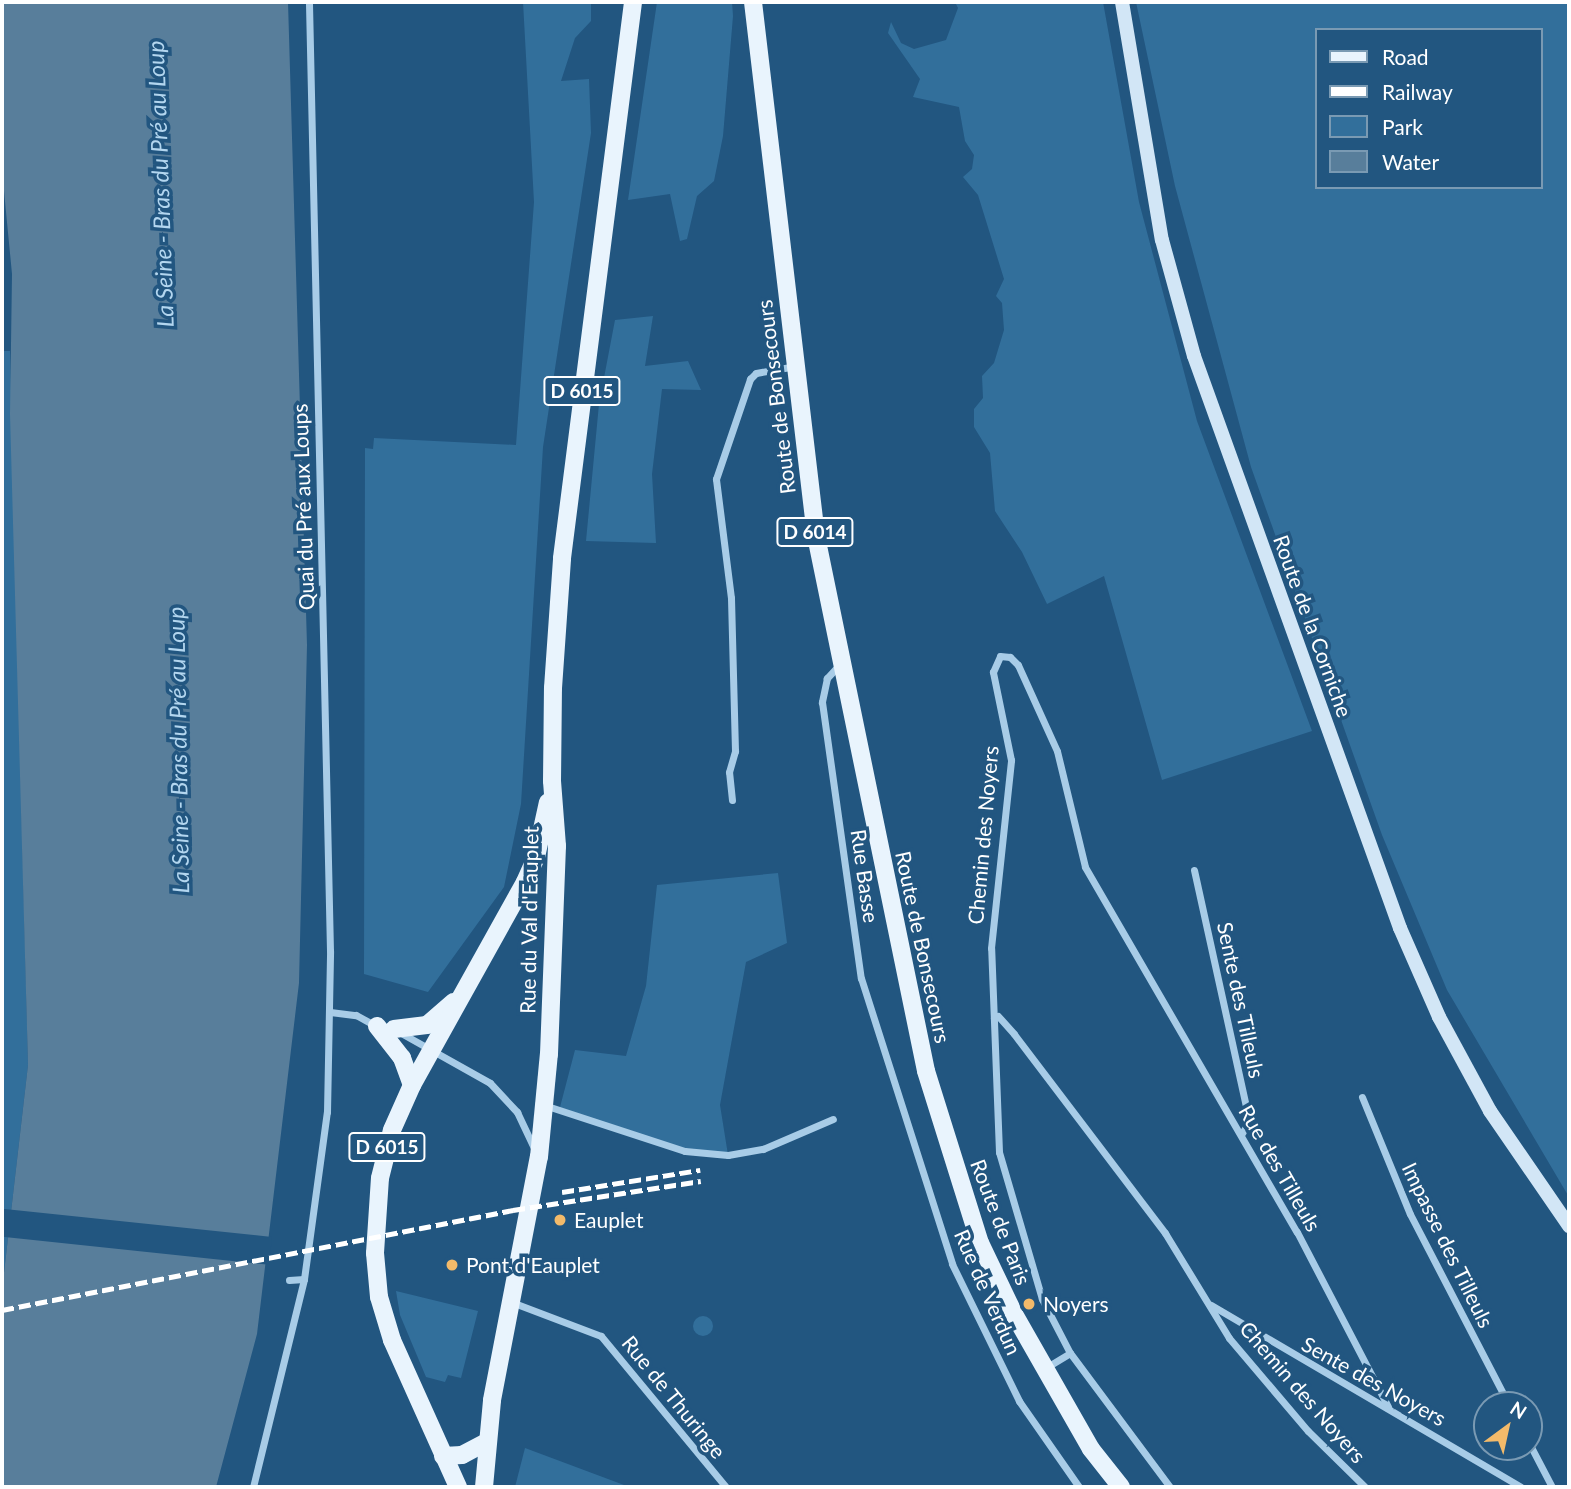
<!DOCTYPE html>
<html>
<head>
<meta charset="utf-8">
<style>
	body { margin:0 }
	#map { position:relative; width:1571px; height:1489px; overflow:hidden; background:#225680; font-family:Lato,sans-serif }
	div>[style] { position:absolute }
	.green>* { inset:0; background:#326f9b }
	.round { border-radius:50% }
	.water>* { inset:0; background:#587e9b }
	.pier>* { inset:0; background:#225680; transform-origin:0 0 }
	.street>* { height:7px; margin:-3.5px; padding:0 3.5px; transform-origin:3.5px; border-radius:3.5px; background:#a8cce7 }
	.secondary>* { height:14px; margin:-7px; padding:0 7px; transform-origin:7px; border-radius:7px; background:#d2e6f6 }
	.primary>* { height:18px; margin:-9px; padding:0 9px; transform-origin:9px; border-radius:9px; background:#e9f4fd }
	.rail>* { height:5px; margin-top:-2.5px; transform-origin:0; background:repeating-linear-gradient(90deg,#fff 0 12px,transparent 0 17px) }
	.dots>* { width:19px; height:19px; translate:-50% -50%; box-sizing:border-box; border:4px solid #225680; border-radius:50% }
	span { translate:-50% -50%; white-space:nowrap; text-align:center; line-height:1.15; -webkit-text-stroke:7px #225680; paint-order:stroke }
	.shield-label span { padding:2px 5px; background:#225680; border:2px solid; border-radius:5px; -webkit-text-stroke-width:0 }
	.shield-label { font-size:19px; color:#fff; font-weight:700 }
	.street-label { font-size:21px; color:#fff }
	.poi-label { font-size:21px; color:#fff }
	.left { translate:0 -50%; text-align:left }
	.water-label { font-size:23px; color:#b3d6ef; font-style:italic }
	.frame { position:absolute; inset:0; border:4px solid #fff; pointer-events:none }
	.legend { position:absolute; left:1315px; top:28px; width:228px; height:161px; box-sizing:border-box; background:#225680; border:2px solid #7a9ab3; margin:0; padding:9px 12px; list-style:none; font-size:21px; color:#fff }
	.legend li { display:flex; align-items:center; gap:14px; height:35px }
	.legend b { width:35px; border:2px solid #7a9ab3 }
	.north { position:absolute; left:1473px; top:1391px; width:70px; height:70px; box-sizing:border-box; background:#225680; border:2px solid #7a9ab3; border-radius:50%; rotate:33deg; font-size:19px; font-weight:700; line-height:28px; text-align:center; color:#fff }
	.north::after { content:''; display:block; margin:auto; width:24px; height:32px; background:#f3ba6a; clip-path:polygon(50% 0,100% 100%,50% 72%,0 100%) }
</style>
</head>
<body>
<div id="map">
	<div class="green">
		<div style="clip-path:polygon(523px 2px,591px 2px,591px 21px,575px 38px,561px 81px,589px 79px,591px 133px,543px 447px,521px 804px,504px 887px,428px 992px,364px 974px,365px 448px,373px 449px,374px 438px,516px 445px,534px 202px)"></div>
		<div style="clip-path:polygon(657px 2px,732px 2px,733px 16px,723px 136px,714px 181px,697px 196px,687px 239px,680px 241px,670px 194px,628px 200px)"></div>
		<div style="clip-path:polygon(955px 2px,1103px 2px,1139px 202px,1197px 421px,1312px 731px,1162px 780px,1104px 576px,1047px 604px,1022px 552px,995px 511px,990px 453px,974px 427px,974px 409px,983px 398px,982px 376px,994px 363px,1004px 330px,1002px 303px,996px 296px,1004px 279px,978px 195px,963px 177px,972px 169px,974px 155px,965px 141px,959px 107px,913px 97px,920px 79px,888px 33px,891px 22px,901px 43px,914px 49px,946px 40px,958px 8px)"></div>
		<div style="clip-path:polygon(evenodd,1136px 2px,1569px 2px,1569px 1197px,1447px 990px,1382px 835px,1251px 467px,1175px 186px,1136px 2px,1317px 30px,1541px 30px,1541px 187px,1317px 187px,1317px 30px)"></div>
		<div style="clip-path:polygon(653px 316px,645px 366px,688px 361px,701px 390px,662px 389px,652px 474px,656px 543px,586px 541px,599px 404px,615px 320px)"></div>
		<div style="clip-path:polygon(2px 351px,10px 351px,28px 1065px,2px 1290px)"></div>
		<div style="clip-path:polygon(778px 873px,787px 943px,746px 962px,720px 1105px,728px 1155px,685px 1151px,559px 1111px,575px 1050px,626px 1056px,646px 986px,657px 885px)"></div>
		<div style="clip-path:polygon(396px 1291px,478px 1311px,461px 1378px,448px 1375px,445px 1382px,426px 1377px,400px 1315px)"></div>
		<div class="round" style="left:693px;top:1316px;width:20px;height:20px"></div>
		<div style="clip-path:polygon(525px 1448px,624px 1485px,626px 1487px,515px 1487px)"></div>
	</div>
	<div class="water">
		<div style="clip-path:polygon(2px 2px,288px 2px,307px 645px,299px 983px,257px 1334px,216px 1487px,2px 1487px,2px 1290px,28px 1065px,10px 414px,12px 274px,4px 191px)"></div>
	</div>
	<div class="pier">
		<div style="left:272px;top:1237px;width:28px;height:275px;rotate:96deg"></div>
	</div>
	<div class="street">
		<div style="left:841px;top:663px;width:21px;rotate:133deg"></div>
		<div style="left:827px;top:678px;width:25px;rotate:102deg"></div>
		<div style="left:822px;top:702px;width:279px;rotate:82deg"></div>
		<div style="left:861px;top:978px;width:300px;rotate:72.3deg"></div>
		<div style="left:952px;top:1264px;width:153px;rotate:63.9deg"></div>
		<div style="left:1019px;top:1401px;width:105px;rotate:55.1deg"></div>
		<div style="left:732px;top:800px;width:28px;rotate:-96deg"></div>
		<div style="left:729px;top:772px;width:22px;rotate:-74deg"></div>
		<div style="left:735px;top:751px;width:153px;rotate:-91.5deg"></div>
		<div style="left:731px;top:598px;width:120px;rotate:-97.2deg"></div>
		<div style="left:716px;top:479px;width:106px;rotate:-71.2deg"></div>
		<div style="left:750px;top:379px;width:8px;rotate:-45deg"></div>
		<div style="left:756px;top:373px;width:39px;rotate:-10deg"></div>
		<div style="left:1194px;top:870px;width:247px;rotate:77.6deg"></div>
		<div style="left:1247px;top:1111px;width:11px;rotate:80deg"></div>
		<div style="left:1249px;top:1122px;width:15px;rotate:122deg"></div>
		<div style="left:330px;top:1012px;width:26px;rotate:7deg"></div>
		<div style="left:356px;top:1015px;width:23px;rotate:29deg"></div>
		<div style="left:994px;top:1018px;width:4px;rotate:-27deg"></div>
		<div style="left:998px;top:1016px;width:24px;rotate:48deg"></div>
		<div style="left:1014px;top:1034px;width:250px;rotate:52.8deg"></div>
		<div style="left:1165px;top:1233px;width:123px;rotate:58.6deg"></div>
		<div style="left:1229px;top:1338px;width:122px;rotate:49.7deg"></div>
		<div style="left:1308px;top:1431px;width:80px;rotate:44.5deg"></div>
		<div style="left:401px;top:1033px;width:102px;rotate:29.3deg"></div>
		<div style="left:490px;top:1083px;width:40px;rotate:47deg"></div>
		<div style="left:517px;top:1112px;width:42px;rotate:64.7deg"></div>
		<div style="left:1362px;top:1097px;width:126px;rotate:67.7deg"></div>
		<div style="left:1410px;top:1214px;width:215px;rotate:62.6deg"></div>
		<div style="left:544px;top:1105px;width:148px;rotate:18.1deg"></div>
		<div style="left:685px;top:1151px;width:43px;rotate:5.3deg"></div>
		<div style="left:728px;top:1155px;width:36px;rotate:-10deg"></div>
		<div style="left:763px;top:1149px;width:76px;rotate:-23.2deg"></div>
		<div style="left:289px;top:1280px;width:15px;rotate:-4deg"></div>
		<div style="left:514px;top:1303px;width:93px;rotate:20.8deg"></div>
		<div style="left:601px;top:1336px;width:196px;rotate:50.4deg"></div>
		<div style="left:1211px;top:1305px;width:359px;rotate:30.4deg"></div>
		<div style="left:1047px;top:1367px;width:27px;rotate:-31deg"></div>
		<div style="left:1529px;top:1443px;width:50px;rotate:62.4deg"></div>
		<div style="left:253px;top:1487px;width:214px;rotate:-76.2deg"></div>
		<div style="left:304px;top:1279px;width:169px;rotate:-82.2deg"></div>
		<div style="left:327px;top:1112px;width:161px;rotate:-88.9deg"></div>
		<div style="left:330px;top:951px;width:949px;rotate:-91.27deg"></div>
		<div style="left:1170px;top:1487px;width:167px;rotate:-126.7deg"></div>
		<div style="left:1070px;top:1353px;width:61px;rotate:-117.4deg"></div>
		<div style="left:1042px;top:1299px;width:153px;rotate:-106.3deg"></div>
		<div style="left:999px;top:1152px;width:204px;rotate:-92.2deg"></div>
		<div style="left:991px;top:948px;width:189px;rotate:-83.9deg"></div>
		<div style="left:1011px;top:760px;width:90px;rotate:-101.6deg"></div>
		<div style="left:993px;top:672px;width:17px;rotate:-66deg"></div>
		<div style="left:1000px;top:656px;width:10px;rotate:6deg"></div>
		<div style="left:1010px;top:657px;width:11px;rotate:45deg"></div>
		<div style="left:1018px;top:665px;width:94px;rotate:65.6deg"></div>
		<div style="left:1057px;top:751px;width:119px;rotate:76.4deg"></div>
		<div style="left:1085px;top:867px;width:422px;rotate:59.9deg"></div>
		<div style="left:1297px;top:1232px;width:197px;rotate:62.5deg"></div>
	</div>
	<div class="secondary">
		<div style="left:1122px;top:2px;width:241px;rotate:80.5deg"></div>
		<div style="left:1162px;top:240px;width:120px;rotate:74.6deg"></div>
		<div style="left:1194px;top:356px;width:608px;rotate:70.19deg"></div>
		<div style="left:1400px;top:928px;width:97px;rotate:66.3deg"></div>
		<div style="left:1439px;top:1017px;width:107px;rotate:61.5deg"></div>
		<div style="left:1490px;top:1111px;width:140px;rotate:55.5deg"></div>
	</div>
	<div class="primary">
		<div style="left:753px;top:2px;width:538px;rotate:83.27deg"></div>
		<div style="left:816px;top:536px;width:546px;rotate:78.38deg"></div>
		<div style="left:926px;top:1071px;width:180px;rotate:72.6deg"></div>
		<div style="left:980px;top:1243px;width:79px;rotate:64.4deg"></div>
		<div style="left:1014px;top:1314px;width:155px;rotate:60.3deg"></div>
		<div style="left:1091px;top:1449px;width:48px;rotate:51.7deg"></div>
		<div style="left:377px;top:1026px;width:41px;rotate:52deg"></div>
		<div style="left:402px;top:1058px;width:29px;rotate:70deg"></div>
		<div style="left:394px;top:1029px;width:33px;rotate:-7deg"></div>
		<div style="left:427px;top:1025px;width:35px;rotate:-41deg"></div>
		<div style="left:443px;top:1456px;width:19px;rotate:-3deg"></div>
		<div style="left:462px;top:1455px;width:27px;rotate:-28deg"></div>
		<div style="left:458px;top:1487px;width:161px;rotate:-114.2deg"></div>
		<div style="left:392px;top:1340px;width:45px;rotate:-106.8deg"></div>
		<div style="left:379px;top:1297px;width:44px;rotate:-95.2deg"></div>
		<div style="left:375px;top:1253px;width:75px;rotate:-86.2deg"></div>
		<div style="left:380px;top:1178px;width:49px;rotate:-76deg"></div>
		<div style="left:392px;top:1130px;width:49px;rotate:-66deg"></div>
		<div style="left:412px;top:1085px;width:232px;rotate:-60.9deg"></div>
		<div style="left:525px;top:882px;width:27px;rotate:-66deg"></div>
		<div style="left:536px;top:857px;width:56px;rotate:-77.7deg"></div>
		<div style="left:484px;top:1487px;width:87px;rotate:-84.7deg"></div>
		<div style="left:492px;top:1400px;width:248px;rotate:-79.1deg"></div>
		<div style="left:539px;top:1157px;width:103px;rotate:-84.5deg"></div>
		<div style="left:549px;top:1054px;width:208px;rotate:-87.8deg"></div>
		<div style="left:557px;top:846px;width:65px;rotate:-94.4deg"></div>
		<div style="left:552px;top:781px;width:93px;rotate:-89.4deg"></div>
		<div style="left:553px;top:688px;width:130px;rotate:-86deg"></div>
		<div style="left:562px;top:558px;width:561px;rotate:-82.72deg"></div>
	</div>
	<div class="rail">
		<div style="left:562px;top:1192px;width:140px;rotate:-9.1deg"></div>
		<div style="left:2px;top:1310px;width:521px;rotate:-11.07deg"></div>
		<div style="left:513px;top:1210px;width:190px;rotate:-8.8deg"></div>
	</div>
	<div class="dots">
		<div style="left:560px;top:1220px;background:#f3ba6a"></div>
		<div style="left:452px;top:1265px;background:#f3ba6a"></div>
		<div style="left:1029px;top:1304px;background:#f3ba6a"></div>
	</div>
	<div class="shield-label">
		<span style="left:582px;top:391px">D 6015</span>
		<span style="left:815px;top:532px">D 6014</span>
		<span style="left:387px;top:1147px">D 6015</span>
	</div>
	<div class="street-label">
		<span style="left:776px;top:397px;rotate:-97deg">Route de Bonsecours</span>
		<span style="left:303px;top:507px;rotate:-92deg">Quai du Pré aux Loups</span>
		<span style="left:1313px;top:626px;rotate:70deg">Route de la Corniche</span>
		<span style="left:983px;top:835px;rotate:-85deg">Chemin des Noyers</span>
		<span style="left:865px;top:876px;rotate:82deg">Rue Basse</span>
		<span style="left:529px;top:920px;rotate:-89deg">Rue du Val d'Eauplet</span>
		<span style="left:923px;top:947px;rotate:78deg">Route de Bonsecours</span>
		<span style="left:1241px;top:1000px;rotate:78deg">Sente des Tilleuls</span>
		<span style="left:1280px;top:1168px;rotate:60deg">Rue des Tilleuls</span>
		<span style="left:1001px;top:1222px;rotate:69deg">Route de Paris</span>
		<span style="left:1448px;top:1245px;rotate:64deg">Impasse des Tilleuls</span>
		<span style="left:988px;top:1292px;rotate:66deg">Rue de Verdun</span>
		<span style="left:1374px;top:1381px;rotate:29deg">Sente des Noyers</span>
		<span style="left:1303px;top:1392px;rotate:49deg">Chemin des Noyers</span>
		<span style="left:674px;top:1397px;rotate:51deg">Rue de Thuringe</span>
	</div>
	<div class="poi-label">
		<span class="left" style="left:574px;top:1220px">Eauplet</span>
		<span class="left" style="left:466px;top:1265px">Pont d'Eauplet</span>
		<span class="left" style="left:1043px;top:1304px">Noyers</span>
	</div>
	<div class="water-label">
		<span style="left:160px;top:184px;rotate:-92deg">La Seine - Bras du Pré au Loup</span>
		<span style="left:178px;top:750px;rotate:-91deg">La Seine - Bras du Pré au Loup</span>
	</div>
	<div class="frame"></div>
	<ul class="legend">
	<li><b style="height:9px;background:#e9f4fd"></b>Road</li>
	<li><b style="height:9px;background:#fff"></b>Railway</li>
	<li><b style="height:19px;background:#326f9b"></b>Park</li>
	<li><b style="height:19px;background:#587e9b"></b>Water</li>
	</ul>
	<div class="north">N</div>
</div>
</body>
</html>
